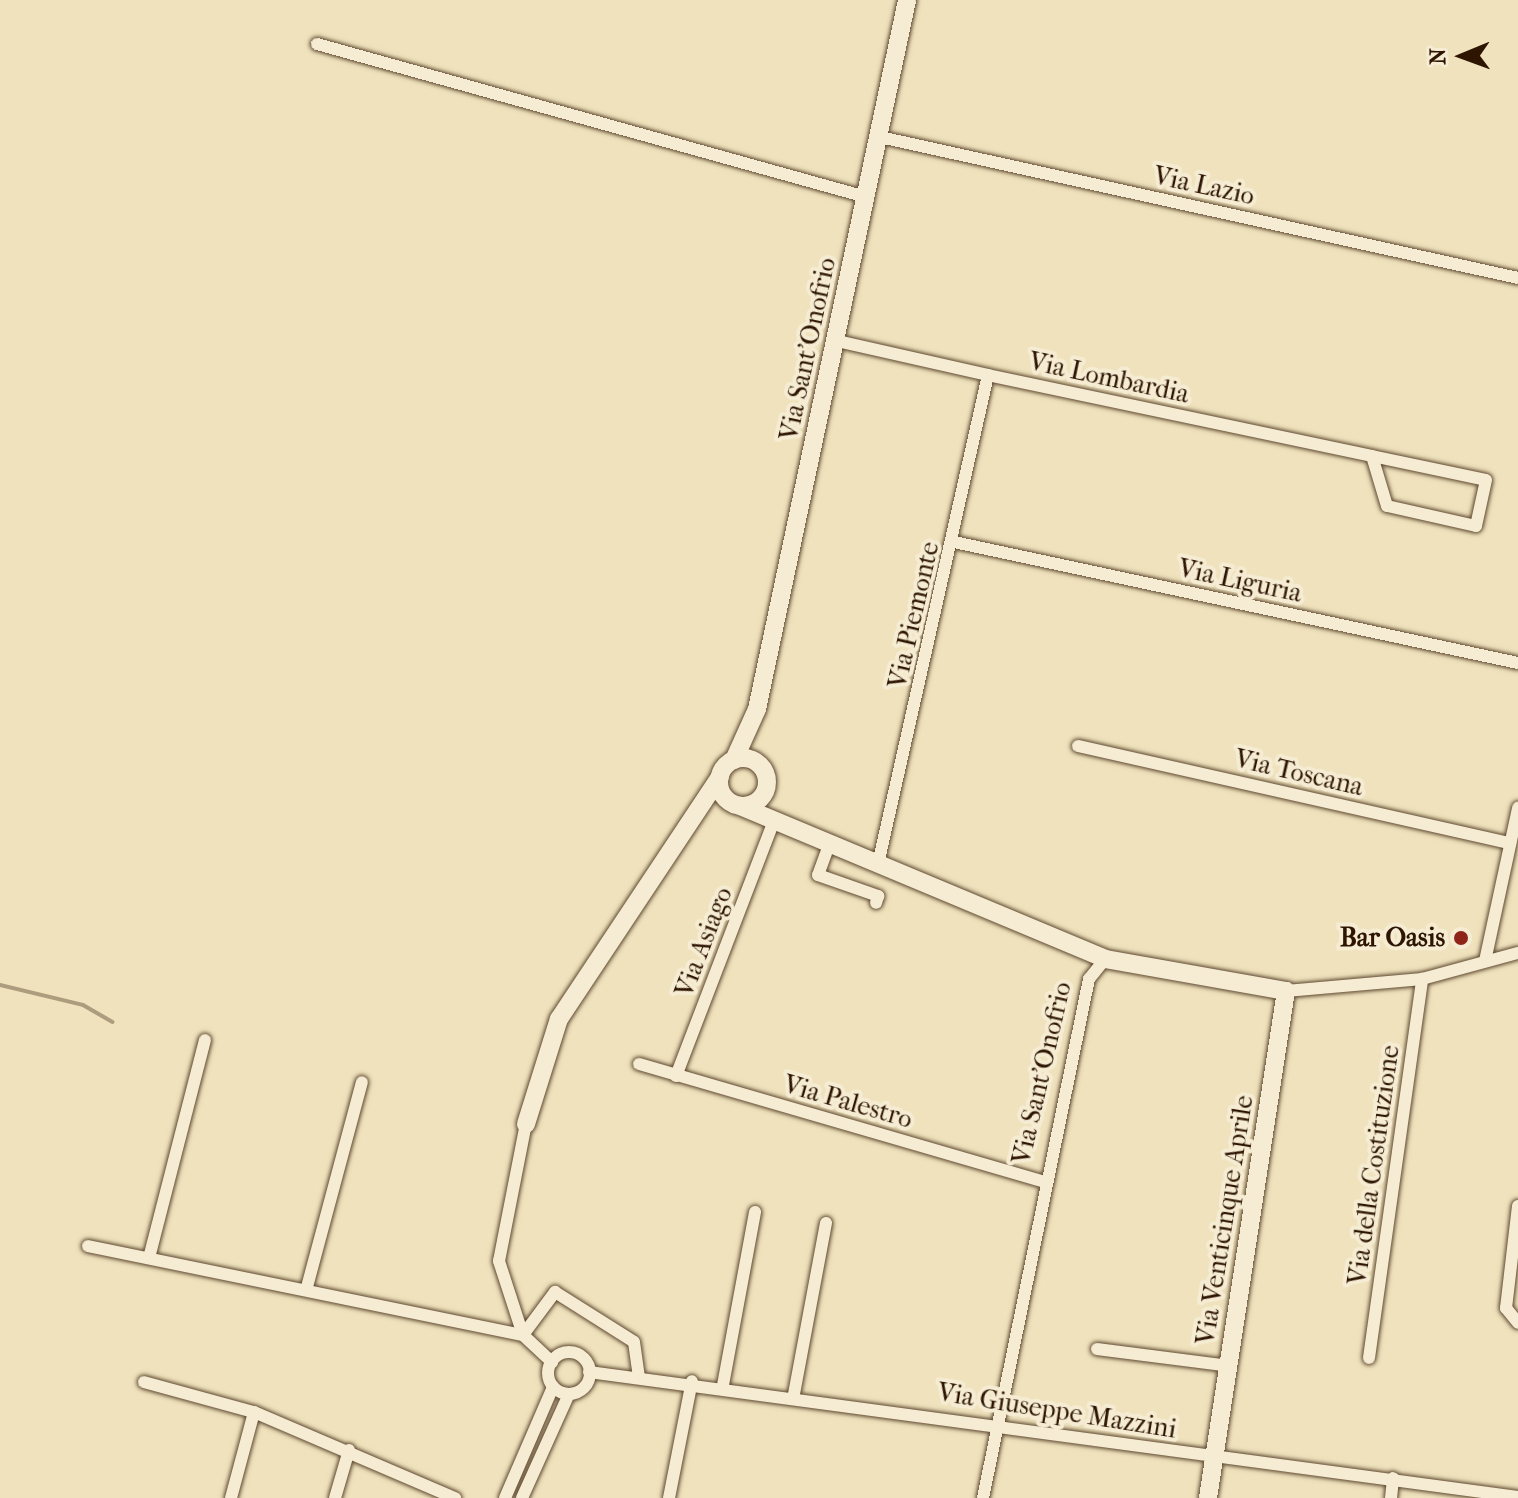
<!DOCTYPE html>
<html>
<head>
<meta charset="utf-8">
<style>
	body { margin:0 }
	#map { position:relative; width:1518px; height:1498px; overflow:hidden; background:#efe2bc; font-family:"IM FELL French Canon",serif }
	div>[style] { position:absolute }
	.stream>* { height:4px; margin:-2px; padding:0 2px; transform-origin:2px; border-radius:2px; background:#ad9c7d }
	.roads { filter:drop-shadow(0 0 2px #5e4830) drop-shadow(0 0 2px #5e4830) }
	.street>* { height:12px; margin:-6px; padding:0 6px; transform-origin:6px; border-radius:6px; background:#f5ecd3 }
	.street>.ring { margin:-6px; padding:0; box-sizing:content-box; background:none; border:12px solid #f5ecd3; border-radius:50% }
	.secondary>* { height:18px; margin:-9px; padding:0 9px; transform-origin:9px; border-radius:9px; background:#f5ecd3 }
	.secondary>.ring { margin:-9px; padding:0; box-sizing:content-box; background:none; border:18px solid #f5ecd3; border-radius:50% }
	.dots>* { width:22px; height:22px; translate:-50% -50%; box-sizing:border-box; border:4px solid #f5ecd3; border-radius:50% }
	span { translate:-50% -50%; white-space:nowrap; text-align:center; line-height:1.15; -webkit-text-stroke:8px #f5ecd3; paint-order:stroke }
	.street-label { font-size:26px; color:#2d1502 }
	.poi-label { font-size:26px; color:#2d1502; font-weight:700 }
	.right { translate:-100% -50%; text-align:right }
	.north { position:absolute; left:1422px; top:16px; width:80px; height:80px; -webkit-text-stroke:6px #f5ecd3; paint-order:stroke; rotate:269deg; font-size:22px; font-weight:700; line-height:32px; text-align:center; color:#2d1502 }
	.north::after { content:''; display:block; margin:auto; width:28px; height:36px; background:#2d1502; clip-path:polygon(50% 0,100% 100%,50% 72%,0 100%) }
</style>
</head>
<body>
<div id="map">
	<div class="stream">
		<div style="left:0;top:985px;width:85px;rotate:13.5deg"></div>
		<div style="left:83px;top:1005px;width:34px;rotate:30deg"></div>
	</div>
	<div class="roads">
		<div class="street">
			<div style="left:317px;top:44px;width:570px;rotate:15.57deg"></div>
			<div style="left:880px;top:137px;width:653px;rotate:12.46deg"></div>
			<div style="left:837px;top:341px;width:155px;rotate:12.7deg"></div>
			<div style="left:988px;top:375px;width:392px;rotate:11.9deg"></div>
			<div style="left:1372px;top:456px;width:116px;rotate:11.9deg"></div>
			<div style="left:1486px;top:480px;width:47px;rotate:102.3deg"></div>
			<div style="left:1476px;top:526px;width:91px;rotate:-167.3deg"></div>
			<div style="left:1387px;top:506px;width:52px;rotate:-106.7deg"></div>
			<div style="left:954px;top:542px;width:577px;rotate:12.11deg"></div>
			<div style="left:1078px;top:746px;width:443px;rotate:12.7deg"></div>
			<div style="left:829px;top:845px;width:32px;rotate:110deg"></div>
			<div style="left:818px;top:875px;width:64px;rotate:19.3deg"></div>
			<div style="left:878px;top:896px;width:7px;rotate:106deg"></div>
			<div style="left:878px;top:864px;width:501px;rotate:-77.32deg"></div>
			<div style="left:1485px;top:961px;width:157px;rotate:-77.8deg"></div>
			<div style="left:1286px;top:991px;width:137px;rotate:-5deg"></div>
			<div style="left:1422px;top:979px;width:99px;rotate:-15.2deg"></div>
			<div style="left:639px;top:1064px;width:423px;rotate:16.2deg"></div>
			<div style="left:676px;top:1076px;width:271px;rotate:-69deg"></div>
			<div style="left:1518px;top:1206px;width:103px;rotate:96.7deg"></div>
			<div style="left:1506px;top:1308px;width:19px;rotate:51deg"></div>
			<div style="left:88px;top:1246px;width:444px;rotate:11.6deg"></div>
			<div style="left:523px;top:1335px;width:40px;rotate:43deg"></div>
			<div style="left:149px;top:1258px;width:225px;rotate:-75.6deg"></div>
			<div style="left:307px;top:1287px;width:212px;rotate:-75deg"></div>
			<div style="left:523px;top:1335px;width:78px;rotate:-108deg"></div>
			<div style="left:499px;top:1261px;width:140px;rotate:-78.9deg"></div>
			<div style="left:523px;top:1335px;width:54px;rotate:-53.3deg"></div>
			<div style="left:555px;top:1292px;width:93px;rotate:32.3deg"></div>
			<div style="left:634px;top:1342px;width:34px;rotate:82deg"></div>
			<div style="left:1097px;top:1349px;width:133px;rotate:7.3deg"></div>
			<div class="ring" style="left:548px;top:1352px;width:30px;height:30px"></div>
			<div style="left:1369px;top:1358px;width:383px;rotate:-82deg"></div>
			<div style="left:589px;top:1372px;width:937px;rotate:7.66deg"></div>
			<div style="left:144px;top:1382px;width:114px;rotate:15.3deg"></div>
			<div style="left:254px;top:1412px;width:219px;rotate:23.2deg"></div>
			<div style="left:723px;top:1385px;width:176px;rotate:-79.5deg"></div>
			<div style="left:794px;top:1394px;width:174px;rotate:-79.4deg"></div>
			<div style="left:231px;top:1498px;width:89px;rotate:-75deg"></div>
			<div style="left:335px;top:1498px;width:50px;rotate:-73.7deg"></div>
			<div style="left:505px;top:1498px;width:121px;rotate:-66.6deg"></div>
			<div style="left:522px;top:1498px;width:114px;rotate:-65.7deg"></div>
			<div style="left:669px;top:1498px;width:119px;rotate:-78.9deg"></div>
			<div style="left:983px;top:1498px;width:530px;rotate:-78.46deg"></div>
			<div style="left:1089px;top:979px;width:26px;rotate:-51deg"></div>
			<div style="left:1391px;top:1498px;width:20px;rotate:-84deg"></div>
		</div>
		<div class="secondary">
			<div class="ring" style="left:719px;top:758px;width:30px;height:30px"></div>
			<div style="left:734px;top:760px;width:56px;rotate:-65.7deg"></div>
			<div style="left:757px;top:709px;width:725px;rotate:-78.05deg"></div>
			<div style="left:740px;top:806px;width:396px;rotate:22.7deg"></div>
			<div style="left:1105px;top:959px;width:184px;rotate:10deg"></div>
			<div style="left:1286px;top:991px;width:513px;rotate:98.75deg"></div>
			<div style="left:526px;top:1124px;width:110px;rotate:-72.6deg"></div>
			<div style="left:559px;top:1019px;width:291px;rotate:-56.4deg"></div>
		</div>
	</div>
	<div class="dots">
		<div style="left:1461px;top:938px;background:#8f2418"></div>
	</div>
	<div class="street-label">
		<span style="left:1204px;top:186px;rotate:12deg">Via Lazio</span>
		<span style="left:808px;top:349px;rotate:-78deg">Via Sant'Onofrio</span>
		<span style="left:1109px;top:378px;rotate:12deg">Via Lombardia</span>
		<span style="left:1240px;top:581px;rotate:12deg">Via Liguria</span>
		<span style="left:914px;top:615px;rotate:-77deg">Via Piemonte</span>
		<span style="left:1299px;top:773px;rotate:13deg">Via Toscana</span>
		<span style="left:704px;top:942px;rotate:-69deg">Via Asiago</span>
		<span style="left:1042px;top:1073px;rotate:-77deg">Via Sant'Onofrio</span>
		<span style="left:848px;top:1102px;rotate:16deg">Via Palestro</span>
		<span style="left:1374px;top:1165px;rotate:-82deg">Via della Costituzione</span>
		<span style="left:1225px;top:1220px;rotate:-81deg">Via Venticinque Aprile</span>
		<span style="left:1057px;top:1411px;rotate:9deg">Via Giuseppe Mazzini</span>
	</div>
	<div class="poi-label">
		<span class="right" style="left:1445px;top:938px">Bar Oasis</span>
	</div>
	<div class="north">N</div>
</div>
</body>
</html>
